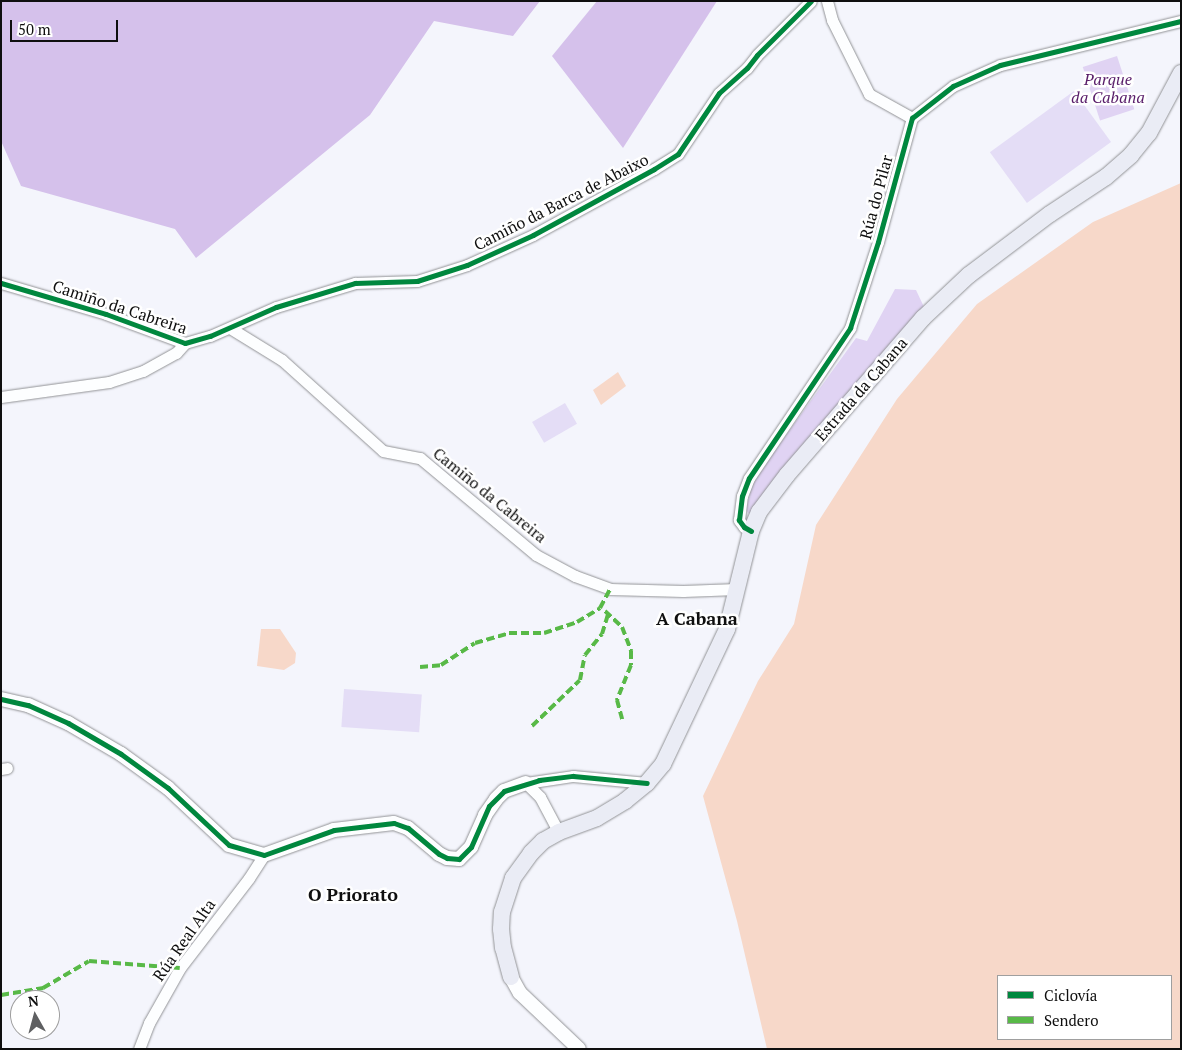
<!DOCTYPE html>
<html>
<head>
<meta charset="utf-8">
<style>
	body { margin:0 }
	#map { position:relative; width:1182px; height:1050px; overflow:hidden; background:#f4f5fc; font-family:"PT Serif",serif }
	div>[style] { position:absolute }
	.green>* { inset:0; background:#e0d3f3; transform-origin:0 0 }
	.forest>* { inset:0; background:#d5c1eb }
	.pitch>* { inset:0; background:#e4ddf6; transform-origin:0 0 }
	.water>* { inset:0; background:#f7d8c9 }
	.roads { filter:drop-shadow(0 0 1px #929396) drop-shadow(0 0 1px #929396) }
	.minor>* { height:11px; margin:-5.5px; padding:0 5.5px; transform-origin:5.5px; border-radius:5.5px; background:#fdfeff }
	.tertiary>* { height:14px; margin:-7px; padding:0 7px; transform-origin:7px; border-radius:7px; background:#fdfeff }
	.secondary>* { height:16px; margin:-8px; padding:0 8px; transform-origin:8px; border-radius:8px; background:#eaecf5 }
	.quiet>* { height:4px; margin-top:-2px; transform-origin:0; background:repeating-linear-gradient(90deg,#58b947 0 8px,transparent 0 12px) }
	.cycleway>* { height:5px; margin:-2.5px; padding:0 2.5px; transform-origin:2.5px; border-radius:2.5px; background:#00873e }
	span { translate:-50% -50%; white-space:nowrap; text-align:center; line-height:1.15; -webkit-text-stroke:5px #fff; paint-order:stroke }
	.park-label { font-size:16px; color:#581c69; font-style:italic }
	.street-label { font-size:16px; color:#0f0f0f }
	.neighbourhood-label { font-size:18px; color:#0f0f0f; font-weight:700 }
	.frame { position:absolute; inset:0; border:2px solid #0f0f0f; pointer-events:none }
	.legend { position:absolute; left:997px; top:975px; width:175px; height:65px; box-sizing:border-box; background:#fff; border:1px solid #9f9f9f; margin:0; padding:6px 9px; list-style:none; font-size:15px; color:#0f0f0f }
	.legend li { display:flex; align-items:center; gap:10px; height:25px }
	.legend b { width:25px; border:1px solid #9f9f9f }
	.north { position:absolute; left:10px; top:990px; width:50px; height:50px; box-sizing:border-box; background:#fff; border:1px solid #9f9f9f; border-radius:50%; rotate:353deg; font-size:14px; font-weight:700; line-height:20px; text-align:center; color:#0f0f0f }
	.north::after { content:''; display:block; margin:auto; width:18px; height:22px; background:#5f6062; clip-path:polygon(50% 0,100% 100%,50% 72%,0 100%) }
	.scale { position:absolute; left:10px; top:20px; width:108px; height:22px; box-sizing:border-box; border:2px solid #0f0f0f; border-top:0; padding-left:6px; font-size:15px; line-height:18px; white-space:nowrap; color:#0f0f0f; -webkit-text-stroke:4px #fff; paint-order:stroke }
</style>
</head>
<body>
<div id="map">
	<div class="green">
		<div style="left:1117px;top:56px;width:56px;height:36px;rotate:72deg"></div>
		<div style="clip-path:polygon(895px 289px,916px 290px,924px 307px,749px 514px,746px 510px,753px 481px,856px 338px,867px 341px)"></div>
	</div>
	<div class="forest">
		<div style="clip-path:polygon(1px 1px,540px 1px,513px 36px,434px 21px,370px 115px,196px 258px,175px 229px,21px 186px,1px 141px)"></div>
		<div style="clip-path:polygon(597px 1px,717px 1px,623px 148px,552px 56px)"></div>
	</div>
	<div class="pitch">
		<div style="left:1074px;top:91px;width:63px;height:104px;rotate:54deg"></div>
		<div style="left:565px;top:403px;width:24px;height:38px;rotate:60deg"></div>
		<div style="left:344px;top:689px;width:78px;height:38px;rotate:4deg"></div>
	</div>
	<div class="water">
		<div style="clip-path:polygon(evenodd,1181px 183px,1181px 1049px,767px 1049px,737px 921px,703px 796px,758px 681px,794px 624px,816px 525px,897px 399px,977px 304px,1093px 222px,1181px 183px,998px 976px,1171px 976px,1171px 1039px,998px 1039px,998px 976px)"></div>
		<div style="clip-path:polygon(618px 372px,626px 386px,601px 405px,593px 390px)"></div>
		<div style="clip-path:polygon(261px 629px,280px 629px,296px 653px,295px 663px,284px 670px,257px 666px)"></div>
	</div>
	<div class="roads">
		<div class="minor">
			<div style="left:827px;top:1px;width:20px;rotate:75deg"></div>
			<div style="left:832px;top:20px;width:83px;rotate:63.4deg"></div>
			<div style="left:869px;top:94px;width:49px;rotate:29.2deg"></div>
			<div style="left:1px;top:283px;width:109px;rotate:16.4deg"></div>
			<div style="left:106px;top:314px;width:84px;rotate:20.2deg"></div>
			<div style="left:185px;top:343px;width:26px;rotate:-16deg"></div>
			<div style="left:210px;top:336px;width:72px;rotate:-23.7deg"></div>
			<div style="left:276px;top:307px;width:83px;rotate:-16.9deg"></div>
			<div style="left:355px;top:283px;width:62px;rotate:-1.8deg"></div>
			<div style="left:417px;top:281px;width:52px;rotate:-17.7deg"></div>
			<div style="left:467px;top:265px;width:72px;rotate:-24.4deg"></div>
			<div style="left:533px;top:235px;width:138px;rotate:-28.6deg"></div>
			<div style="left:654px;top:169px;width:28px;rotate:-32deg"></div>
			<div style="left:678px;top:154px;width:73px;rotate:-56.1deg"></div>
			<div style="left:719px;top:93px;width:38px;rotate:-42deg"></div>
			<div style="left:747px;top:68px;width:16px;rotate:-52deg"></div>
			<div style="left:757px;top:55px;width:76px;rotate:-45deg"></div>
			<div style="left:230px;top:328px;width:61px;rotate:31.6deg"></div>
			<div style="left:282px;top:360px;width:136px;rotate:42deg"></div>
			<div style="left:383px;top:451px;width:38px;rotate:11deg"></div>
			<div style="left:420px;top:458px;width:151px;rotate:39.9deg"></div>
			<div style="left:536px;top:555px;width:44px;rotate:28.3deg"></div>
			<div style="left:575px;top:576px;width:37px;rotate:20deg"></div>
			<div style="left:610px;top:589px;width:73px;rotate:1.6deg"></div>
			<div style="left:683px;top:591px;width:54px;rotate:-2.1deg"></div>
			<div style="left:1px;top:397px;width:109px;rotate:-7.9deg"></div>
			<div style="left:109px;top:382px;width:36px;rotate:-18deg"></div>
			<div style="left:143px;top:371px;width:38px;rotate:-29deg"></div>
			<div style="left:176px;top:353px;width:13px;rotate:-48deg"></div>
			<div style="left:751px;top:531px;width:8px;rotate:-150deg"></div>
			<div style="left:744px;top:527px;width:9px;rotate:-126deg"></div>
			<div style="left:739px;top:520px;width:24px;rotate:-83deg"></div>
			<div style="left:742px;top:496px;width:19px;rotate:-69deg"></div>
			<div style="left:749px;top:478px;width:181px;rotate:-56deg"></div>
			<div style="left:850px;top:328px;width:90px;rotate:-72deg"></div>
			<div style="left:878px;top:242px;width:129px;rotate:-74.7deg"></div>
			<div style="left:912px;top:118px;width:52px;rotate:-38deg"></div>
			<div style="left:953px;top:86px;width:51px;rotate:-24.1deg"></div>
			<div style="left:1000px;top:65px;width:186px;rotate:-13.7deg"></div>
			<div style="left:1px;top:769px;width:6px;rotate:-9deg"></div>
			<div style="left:526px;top:783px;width:48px;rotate:-8.5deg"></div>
			<div style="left:573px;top:776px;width:74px;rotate:5.4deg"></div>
			<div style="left:526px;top:783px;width:20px;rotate:45deg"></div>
			<div style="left:540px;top:797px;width:40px;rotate:62deg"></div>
			<div style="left:139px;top:1049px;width:28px;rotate:-69deg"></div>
			<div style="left:149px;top:1023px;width:63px;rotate:-60.6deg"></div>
			<div style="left:180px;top:968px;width:113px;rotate:-52.5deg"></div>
			<div style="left:249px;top:878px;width:27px;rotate:-57deg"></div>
		</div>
		<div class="tertiary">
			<div style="left:1px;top:699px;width:28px;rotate:13deg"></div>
			<div style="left:28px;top:705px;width:44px;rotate:24.2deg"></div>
			<div style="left:68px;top:723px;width:61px;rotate:30.3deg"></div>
			<div style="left:121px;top:754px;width:58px;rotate:35.9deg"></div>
			<div style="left:168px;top:788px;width:83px;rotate:43.1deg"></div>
			<div style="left:229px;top:845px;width:36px;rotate:16deg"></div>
			<div style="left:264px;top:855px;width:74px;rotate:-19.7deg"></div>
			<div style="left:334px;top:830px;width:60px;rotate:-6.7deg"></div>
			<div style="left:394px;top:823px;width:15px;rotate:20deg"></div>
			<div style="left:408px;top:828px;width:40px;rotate:40deg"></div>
			<div style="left:439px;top:854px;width:9px;rotate:27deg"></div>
			<div style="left:447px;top:858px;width:12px;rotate:5deg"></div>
			<div style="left:459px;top:859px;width:17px;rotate:-45deg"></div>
			<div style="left:471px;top:847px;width:35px;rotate:-66deg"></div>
			<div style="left:485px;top:815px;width:19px;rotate:-55deg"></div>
			<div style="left:496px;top:799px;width:11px;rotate:-45deg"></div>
			<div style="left:504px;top:791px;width:23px;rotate:-20deg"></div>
			<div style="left:511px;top:977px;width:18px;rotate:61deg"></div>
			<div style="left:520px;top:993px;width:81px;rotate:43.5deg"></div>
		</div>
		<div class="secondary">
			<div style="left:511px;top:977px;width:30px;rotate:-105deg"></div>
			<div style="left:503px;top:948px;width:19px;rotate:-96deg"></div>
			<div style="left:501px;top:929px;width:17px;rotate:-87deg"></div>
			<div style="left:502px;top:912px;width:36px;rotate:-72deg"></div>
			<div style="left:513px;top:878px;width:31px;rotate:-54deg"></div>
			<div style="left:531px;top:853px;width:17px;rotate:-45deg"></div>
			<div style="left:543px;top:841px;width:18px;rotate:-29deg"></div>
			<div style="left:559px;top:832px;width:40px;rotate:-20.2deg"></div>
			<div style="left:597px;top:818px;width:33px;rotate:-31deg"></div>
			<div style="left:625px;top:801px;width:28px;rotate:-39deg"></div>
			<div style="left:647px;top:783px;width:25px;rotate:-50deg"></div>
			<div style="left:663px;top:764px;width:149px;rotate:-64.6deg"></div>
			<div style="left:727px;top:629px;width:101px;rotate:-76.2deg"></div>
			<div style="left:751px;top:531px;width:21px;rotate:-67deg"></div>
			<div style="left:759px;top:512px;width:46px;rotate:-52.9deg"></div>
			<div style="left:787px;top:475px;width:208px;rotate:-49.1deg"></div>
			<div style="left:923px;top:318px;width:63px;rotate:-43.1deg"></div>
			<div style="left:969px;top:275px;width:101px;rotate:-37deg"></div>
			<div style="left:1050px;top:214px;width:67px;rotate:-33.5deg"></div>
			<div style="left:1106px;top:177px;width:33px;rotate:-41deg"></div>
			<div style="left:1131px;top:155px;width:28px;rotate:-51deg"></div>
			<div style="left:1149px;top:133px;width:68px;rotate:-61.9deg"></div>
		</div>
	</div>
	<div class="quiet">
		<div style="left:605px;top:611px;width:23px;rotate:43deg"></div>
		<div style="left:622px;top:627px;width:26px;rotate:69deg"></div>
		<div style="left:631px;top:651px;width:14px;rotate:90deg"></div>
		<div style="left:631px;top:665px;width:38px;rotate:112deg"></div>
		<div style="left:617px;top:700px;width:20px;rotate:75deg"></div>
		<div style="left:420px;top:667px;width:21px;rotate:-5deg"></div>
		<div style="left:441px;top:665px;width:40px;rotate:-32.9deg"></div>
		<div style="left:475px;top:643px;width:35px;rotate:-16deg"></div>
		<div style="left:509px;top:633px;width:35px"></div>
		<div style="left:544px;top:633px;width:35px;rotate:-18deg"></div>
		<div style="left:577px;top:622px;width:27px;rotate:-31deg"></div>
		<div style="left:600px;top:608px;width:21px;rotate:-62deg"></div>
		<div style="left:532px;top:726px;width:66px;rotate:-43.8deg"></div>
		<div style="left:580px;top:680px;width:25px;rotate:-79deg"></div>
		<div style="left:585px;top:655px;width:27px;rotate:-51deg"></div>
		<div style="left:602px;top:634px;width:21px;rotate:-73deg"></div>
		<div style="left:1px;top:995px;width:43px;rotate:-9.5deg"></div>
		<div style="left:43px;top:988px;width:53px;rotate:-30.4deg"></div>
		<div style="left:89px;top:961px;width:91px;rotate:4.4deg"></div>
	</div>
	<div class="cycleway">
		<div style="left:1px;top:283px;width:109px;rotate:16.4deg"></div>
		<div style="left:106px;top:314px;width:84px;rotate:20.2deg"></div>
		<div style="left:185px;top:343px;width:26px;rotate:-16deg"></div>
		<div style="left:210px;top:336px;width:72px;rotate:-23.7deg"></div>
		<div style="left:276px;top:307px;width:83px;rotate:-16.9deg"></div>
		<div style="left:355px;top:283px;width:62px;rotate:-1.8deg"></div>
		<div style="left:417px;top:281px;width:52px;rotate:-17.7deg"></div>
		<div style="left:467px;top:265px;width:72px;rotate:-24.4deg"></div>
		<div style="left:533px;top:235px;width:138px;rotate:-28.6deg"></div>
		<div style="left:654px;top:169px;width:28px;rotate:-32deg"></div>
		<div style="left:678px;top:154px;width:73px;rotate:-56.1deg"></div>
		<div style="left:719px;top:93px;width:38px;rotate:-42deg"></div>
		<div style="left:747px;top:68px;width:16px;rotate:-52deg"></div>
		<div style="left:757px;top:55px;width:76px;rotate:-45deg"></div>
		<div style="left:751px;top:531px;width:8px;rotate:-150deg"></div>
		<div style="left:744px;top:527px;width:9px;rotate:-126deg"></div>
		<div style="left:739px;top:520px;width:24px;rotate:-83deg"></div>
		<div style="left:742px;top:496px;width:19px;rotate:-69deg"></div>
		<div style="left:749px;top:478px;width:181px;rotate:-56deg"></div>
		<div style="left:850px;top:328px;width:90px;rotate:-72deg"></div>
		<div style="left:878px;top:242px;width:129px;rotate:-74.7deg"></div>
		<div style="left:912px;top:118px;width:52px;rotate:-38deg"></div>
		<div style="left:953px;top:86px;width:51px;rotate:-24.1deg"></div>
		<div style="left:1000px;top:65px;width:186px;rotate:-13.7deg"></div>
		<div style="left:1px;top:699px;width:28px;rotate:13deg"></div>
		<div style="left:28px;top:705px;width:44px;rotate:24.2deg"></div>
		<div style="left:68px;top:723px;width:61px;rotate:30.3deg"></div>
		<div style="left:121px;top:754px;width:58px;rotate:35.9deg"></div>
		<div style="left:168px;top:788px;width:83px;rotate:43.1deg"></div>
		<div style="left:229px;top:845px;width:36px;rotate:16deg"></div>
		<div style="left:264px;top:855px;width:74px;rotate:-19.7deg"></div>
		<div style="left:334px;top:830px;width:60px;rotate:-6.7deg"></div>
		<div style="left:394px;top:823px;width:15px;rotate:20deg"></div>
		<div style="left:408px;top:828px;width:40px;rotate:40deg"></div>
		<div style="left:439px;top:854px;width:9px;rotate:27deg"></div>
		<div style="left:447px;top:858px;width:12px;rotate:5deg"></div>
		<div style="left:459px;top:859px;width:17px;rotate:-45deg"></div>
		<div style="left:471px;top:847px;width:45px;rotate:-66.3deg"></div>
		<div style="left:489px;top:806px;width:21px;rotate:-45deg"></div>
		<div style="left:504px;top:791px;width:37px;rotate:-17deg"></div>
		<div style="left:539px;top:780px;width:34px;rotate:-7deg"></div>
		<div style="left:573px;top:776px;width:74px;rotate:5.4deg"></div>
	</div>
	<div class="park-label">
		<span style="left:1108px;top:88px">Parque<br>da Cabana</span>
	</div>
	<div class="street-label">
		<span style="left:876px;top:197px;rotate:-75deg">Rúa do Pilar</span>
		<span style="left:561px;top:202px;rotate:-27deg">Camiño da Barca de Abaixo</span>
		<span style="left:120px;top:307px;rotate:18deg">Camiño da Cabreira</span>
		<span style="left:861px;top:389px;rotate:-49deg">Estrada da Cabana</span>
		<span style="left:490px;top:495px;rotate:39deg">Camiño da Cabreira</span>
		<span style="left:184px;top:940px;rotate:-55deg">Rúa Real Alta</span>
	</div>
	<div class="neighbourhood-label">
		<span style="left:697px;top:618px">A Cabana</span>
		<span style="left:353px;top:894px">O Priorato</span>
	</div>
	<div class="frame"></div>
	<ul class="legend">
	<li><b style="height:6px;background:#00873e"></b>Ciclovía</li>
	<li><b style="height:6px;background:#58b947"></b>Sendero</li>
	</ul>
	<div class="north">N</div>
	<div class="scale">50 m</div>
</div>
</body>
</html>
